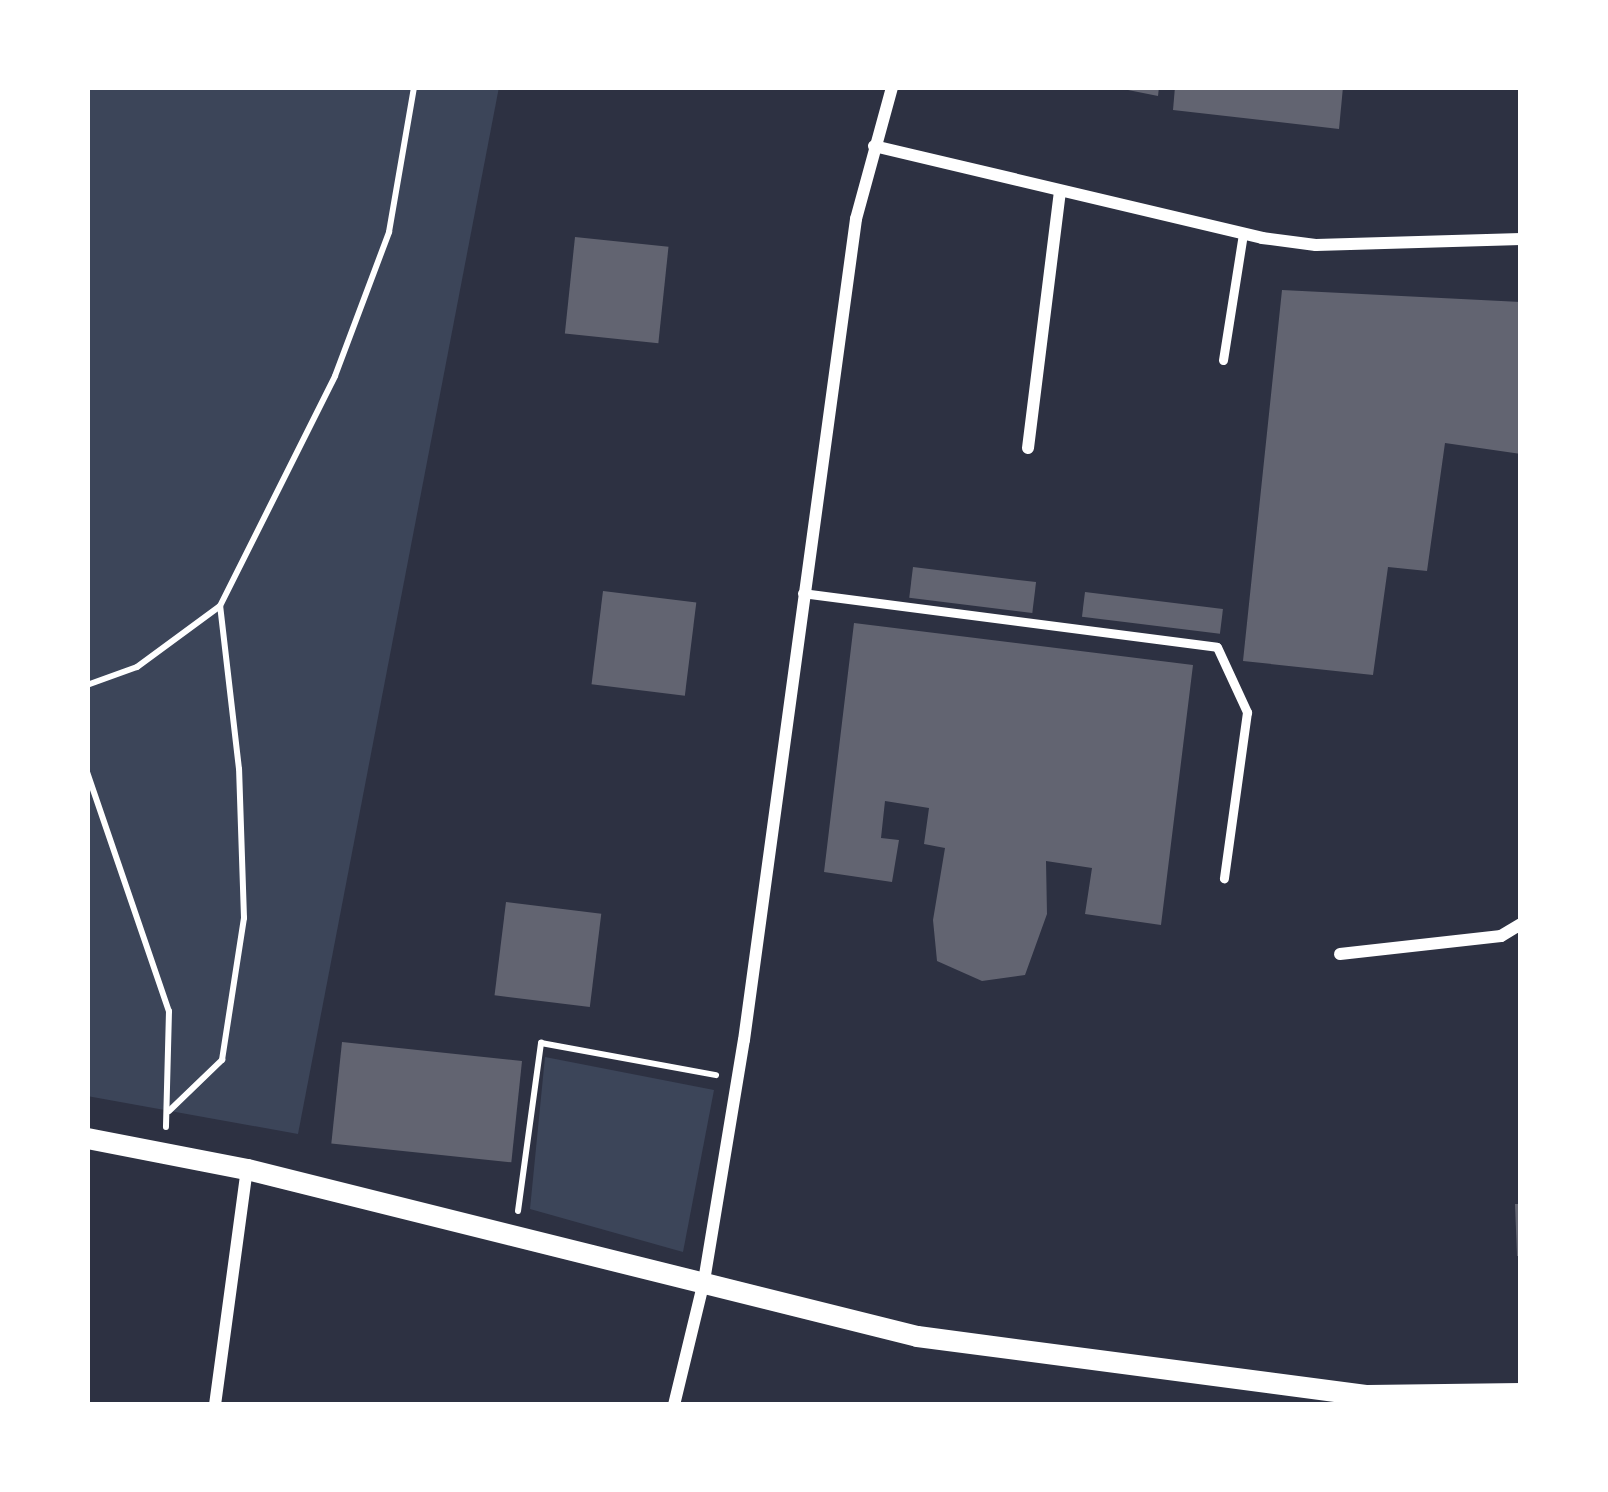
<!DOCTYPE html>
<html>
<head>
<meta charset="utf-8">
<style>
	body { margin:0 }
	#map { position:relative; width:1608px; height:1492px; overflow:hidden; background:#2d3142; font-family:"Alegreya Sans",sans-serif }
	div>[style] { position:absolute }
	.green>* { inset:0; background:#3c4559 }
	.building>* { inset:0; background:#626471; transform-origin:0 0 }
	.path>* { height:6px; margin:-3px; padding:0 3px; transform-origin:3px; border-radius:3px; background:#fff }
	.service>* { height:9px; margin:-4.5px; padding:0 4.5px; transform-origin:4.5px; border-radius:4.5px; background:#fff }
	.minor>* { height:12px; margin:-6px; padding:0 6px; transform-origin:6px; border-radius:6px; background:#fff }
	.tertiary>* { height:21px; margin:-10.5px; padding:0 10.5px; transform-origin:10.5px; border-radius:10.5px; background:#fff }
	span { translate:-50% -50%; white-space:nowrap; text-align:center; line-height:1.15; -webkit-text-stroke:12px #fff; paint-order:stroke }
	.frame { position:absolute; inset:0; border:90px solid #fff; pointer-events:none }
</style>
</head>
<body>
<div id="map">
	<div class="green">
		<div style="clip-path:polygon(87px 87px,499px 87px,298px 1134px,87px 1096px)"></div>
		<div style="clip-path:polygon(545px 1057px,714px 1090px,683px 1252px,530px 1209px)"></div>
	</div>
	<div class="building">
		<div style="clip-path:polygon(1113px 87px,1159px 87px,1158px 96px)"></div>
		<div style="clip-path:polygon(1175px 87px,1343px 87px,1339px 129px,1173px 110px)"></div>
		<div style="left:575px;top:237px;width:94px;height:97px;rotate:6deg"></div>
		<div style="clip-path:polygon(1282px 290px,1521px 302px,1521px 454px,1445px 443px,1427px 571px,1388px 567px,1373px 675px,1243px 661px)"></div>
		<div style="left:913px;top:567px;width:124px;height:31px;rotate:7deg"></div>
		<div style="left:603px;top:591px;width:94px;height:94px;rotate:7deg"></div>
		<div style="left:1085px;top:592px;width:139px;height:25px;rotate:7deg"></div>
		<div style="clip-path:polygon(854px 623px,1193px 665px,1161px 925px,1085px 914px,1092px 868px,1046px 861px,1047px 914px,1025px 975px,982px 981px,937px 961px,933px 920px,945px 848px,924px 844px,929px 808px,885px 801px,881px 838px,899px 840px,892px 882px,824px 872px)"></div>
		<div style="left:506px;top:902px;width:96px;height:94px;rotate:7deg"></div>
		<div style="left:342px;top:1042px;width:181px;height:102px;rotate:6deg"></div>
		<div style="clip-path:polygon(1515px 1204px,1521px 1204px,1521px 1256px,1517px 1256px)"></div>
	</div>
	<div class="path">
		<div style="left:87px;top:685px;width:53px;rotate:-19.8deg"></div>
		<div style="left:137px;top:667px;width:103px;rotate:-36.3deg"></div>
		<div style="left:220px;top:606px;width:257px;rotate:-63.4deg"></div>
		<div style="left:335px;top:376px;width:154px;rotate:-69.4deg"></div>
		<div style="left:389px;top:232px;width:147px;rotate:-80.2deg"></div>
		<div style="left:87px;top:772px;width:253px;rotate:71.1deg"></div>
		<div style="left:169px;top:1011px;width:116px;rotate:91.5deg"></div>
		<div style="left:169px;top:1111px;width:74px;rotate:-43.9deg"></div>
		<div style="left:222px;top:1060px;width:144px;rotate:-81.2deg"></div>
		<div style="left:244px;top:918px;width:149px;rotate:-91.9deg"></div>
		<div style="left:239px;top:769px;width:164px;rotate:-96.6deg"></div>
		<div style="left:518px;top:1211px;width:170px;rotate:-82.2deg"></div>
		<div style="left:541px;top:1043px;width:178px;rotate:10.4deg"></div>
	</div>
	<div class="service">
		<div style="left:1223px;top:360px;width:128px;rotate:-81deg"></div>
		<div style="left:802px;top:593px;width:418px;rotate:7.4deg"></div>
		<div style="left:1217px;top:647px;width:72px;rotate:65.2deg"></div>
		<div style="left:1247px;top:712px;width:168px;rotate:97.9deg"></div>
	</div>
	<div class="minor">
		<div style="left:874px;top:146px;width:399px;rotate:13.3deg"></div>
		<div style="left:1262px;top:238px;width:54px;rotate:7.4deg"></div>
		<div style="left:1316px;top:245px;width:205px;rotate:-1.7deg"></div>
		<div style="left:1028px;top:448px;width:259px;rotate:-82.9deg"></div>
		<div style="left:1340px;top:954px;width:162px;rotate:-6.4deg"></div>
		<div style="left:1501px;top:936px;width:23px;rotate:-31deg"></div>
		<div style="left:215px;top:1405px;width:238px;rotate:-82.3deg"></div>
		<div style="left:674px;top:1405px;width:128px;rotate:-76.4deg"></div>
		<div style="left:704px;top:1281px;width:244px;rotate:-80.6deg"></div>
		<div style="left:744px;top:1040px;width:829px;rotate:-82.23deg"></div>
		<div style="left:856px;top:219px;width:137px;rotate:-74.7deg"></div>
	</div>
	<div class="tertiary">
		<div style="left:87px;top:1138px;width:163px;rotate:11deg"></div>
		<div style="left:247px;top:1169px;width:690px;rotate:14deg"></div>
		<div style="left:917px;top:1336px;width:454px;rotate:7.5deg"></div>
		<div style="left:1367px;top:1395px;width:154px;rotate:-0.7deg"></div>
	</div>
	<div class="frame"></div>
</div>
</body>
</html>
